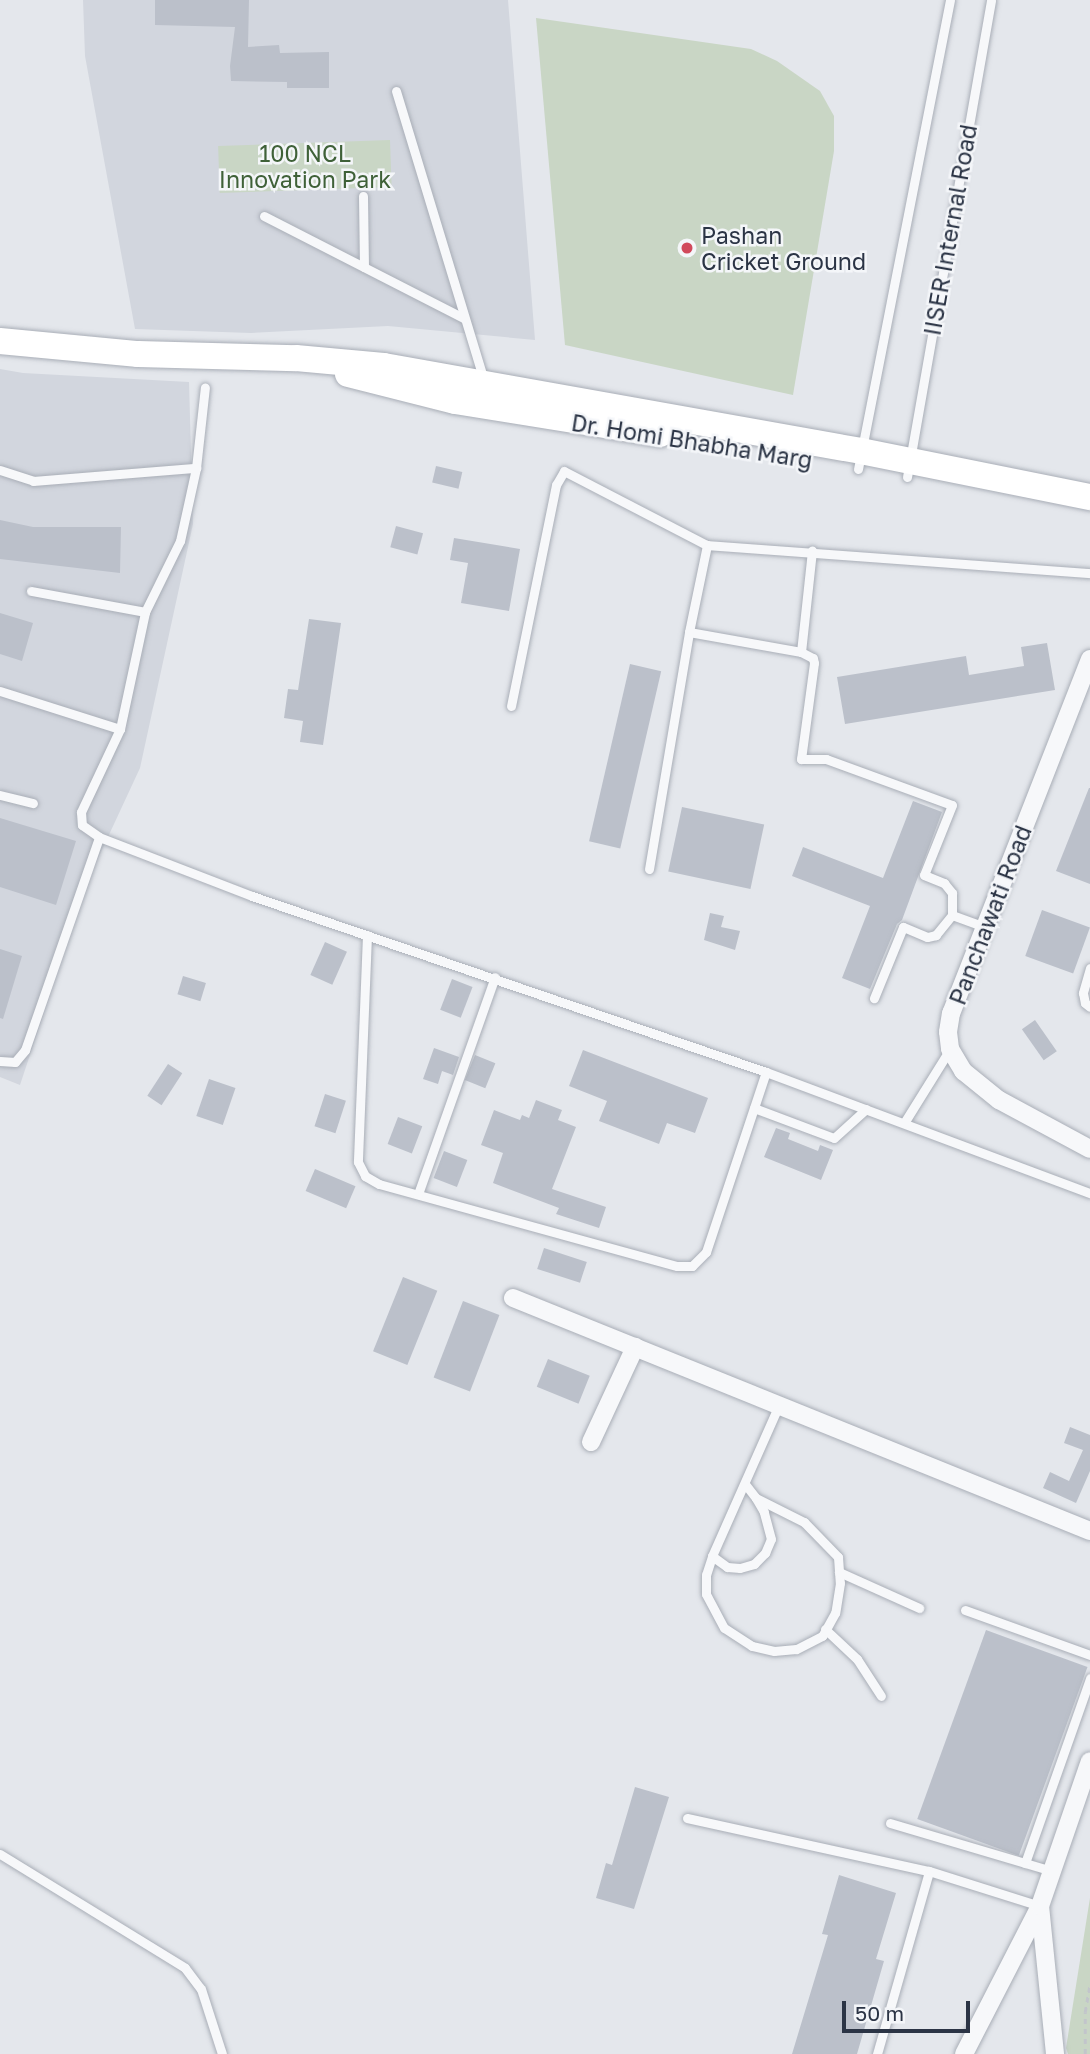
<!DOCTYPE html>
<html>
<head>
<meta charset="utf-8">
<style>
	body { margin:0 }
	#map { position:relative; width:1090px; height:2054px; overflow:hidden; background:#e4e7ec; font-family:"Golos Text",sans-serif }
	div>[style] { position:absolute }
	.built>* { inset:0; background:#d2d6de }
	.green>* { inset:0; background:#c9d6c5; transform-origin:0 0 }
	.building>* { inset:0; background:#bbc0ca; transform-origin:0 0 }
	.path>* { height:2.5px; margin-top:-1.25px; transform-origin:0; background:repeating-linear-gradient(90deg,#c2c5cb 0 5px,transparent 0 10px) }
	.roads { filter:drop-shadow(0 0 2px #a9aeb7) drop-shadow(0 0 2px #a9aeb7) }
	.service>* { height:9px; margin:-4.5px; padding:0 4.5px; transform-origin:4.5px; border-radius:4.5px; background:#f7f8fa }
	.minor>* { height:18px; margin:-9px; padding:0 9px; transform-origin:9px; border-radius:9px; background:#f7f8fa }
	.secondary>* { height:26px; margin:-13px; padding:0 13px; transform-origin:13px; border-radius:13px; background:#fff }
	.dots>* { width:19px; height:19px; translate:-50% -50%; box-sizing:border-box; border:4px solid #f4f6f9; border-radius:50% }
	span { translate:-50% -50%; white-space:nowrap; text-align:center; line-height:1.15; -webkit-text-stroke:5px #f4f6f9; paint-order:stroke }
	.park-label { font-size:23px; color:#3f6138 }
	.street-label { font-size:23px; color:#2b3445 }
	.poi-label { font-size:23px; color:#2b3445 }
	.left { translate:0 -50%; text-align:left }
	.scale { position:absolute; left:842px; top:2001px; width:128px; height:32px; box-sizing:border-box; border:4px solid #2b3445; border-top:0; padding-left:9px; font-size:21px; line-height:24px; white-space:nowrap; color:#2b3445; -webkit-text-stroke:5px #f4f6f9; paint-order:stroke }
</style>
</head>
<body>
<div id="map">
	<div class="built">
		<div style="clip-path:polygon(83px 0,508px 0,535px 340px,388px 326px,251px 333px,135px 329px,85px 56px)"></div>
		<div style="clip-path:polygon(0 369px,23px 373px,189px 382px,193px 524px,140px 768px,88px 880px,20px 1085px,0 1077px)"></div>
	</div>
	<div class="green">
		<div style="clip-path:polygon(536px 18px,751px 49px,777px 61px,820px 91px,834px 116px,834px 151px,793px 395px,565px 345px)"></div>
		<div style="left:390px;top:140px;width:47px;height:172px;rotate:88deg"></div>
		<div style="clip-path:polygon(1090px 1898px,1090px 2054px,1068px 2054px,1066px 2048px)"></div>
	</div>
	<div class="building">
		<div style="clip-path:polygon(155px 0,249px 0,248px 47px,279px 45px,280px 53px,329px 52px,329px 88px,287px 88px,287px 82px,231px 81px,230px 66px,235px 27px,155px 25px)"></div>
		<div style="left:436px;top:466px;width:27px;height:17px;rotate:13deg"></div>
		<div style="clip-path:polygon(0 520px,33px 527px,121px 527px,120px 573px,0 559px)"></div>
		<div style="left:396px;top:526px;width:28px;height:22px;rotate:15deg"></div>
		<div style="clip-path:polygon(454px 538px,520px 549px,509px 611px,461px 603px,468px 563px,450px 560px)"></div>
		<div style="clip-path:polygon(0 613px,33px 623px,22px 661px,0 654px)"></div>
		<div style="clip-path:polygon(309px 619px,341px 623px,323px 745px,300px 742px,303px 721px,284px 718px,288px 689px,298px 690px)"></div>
		<div style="clip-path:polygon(1047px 643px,1055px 690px,845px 724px,837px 677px,966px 656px,969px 675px,1024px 666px,1021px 647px)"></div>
		<div style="left:630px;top:664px;width:32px;height:182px;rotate:13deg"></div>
		<div style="clip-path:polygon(1089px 788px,1090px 788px,1090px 884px,1056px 871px)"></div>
		<div style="clip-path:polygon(913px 801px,942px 812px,902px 920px,897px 924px,870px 989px,842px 978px,870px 906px,792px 876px,803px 847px,883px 878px)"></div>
		<div style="left:682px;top:807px;width:84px;height:66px;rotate:12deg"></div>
		<div style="clip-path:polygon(0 818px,76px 841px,56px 905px,0 887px)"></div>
		<div style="left:1042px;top:910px;width:51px;height:49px;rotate:20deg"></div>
		<div style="clip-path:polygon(710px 913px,724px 916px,721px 927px,740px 931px,735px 950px,704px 940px)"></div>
		<div style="left:325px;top:942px;width:24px;height:36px;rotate:24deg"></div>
		<div style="clip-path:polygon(0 949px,22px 956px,3px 1019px,0 1018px)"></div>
		<div style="left:183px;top:976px;width:24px;height:19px;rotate:17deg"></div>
		<div style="left:452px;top:979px;width:22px;height:33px;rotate:21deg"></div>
		<div style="left:1035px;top:1020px;width:38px;height:16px;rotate:55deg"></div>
		<div style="clip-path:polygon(434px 1048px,459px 1057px,453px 1075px,442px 1071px,438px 1084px,423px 1079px)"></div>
		<div style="clip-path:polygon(583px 1050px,708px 1098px,695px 1133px,667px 1123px,659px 1144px,599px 1121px,607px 1101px,569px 1086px)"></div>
		<div style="left:475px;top:1055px;width:22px;height:27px;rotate:22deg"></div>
		<div style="left:168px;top:1064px;width:17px;height:38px;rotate:33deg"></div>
		<div style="left:209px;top:1079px;width:28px;height:39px;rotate:19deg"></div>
		<div style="left:325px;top:1094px;width:22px;height:34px;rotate:18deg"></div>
		<div style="clip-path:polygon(536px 1100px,562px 1110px,558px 1120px,576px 1127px,552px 1189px,606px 1207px,599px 1228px,556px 1214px,559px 1208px,493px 1183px,503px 1153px,481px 1145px,494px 1110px,520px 1120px,522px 1115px,529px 1118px)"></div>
		<div style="left:398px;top:1117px;width:26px;height:29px;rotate:21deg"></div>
		<div style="clip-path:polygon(776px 1128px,790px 1133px,788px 1139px,818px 1151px,820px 1145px,833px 1150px,821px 1180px,764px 1157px)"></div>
		<div style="left:444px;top:1151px;width:25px;height:29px;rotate:21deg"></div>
		<div style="left:315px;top:1169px;width:44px;height:24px;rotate:23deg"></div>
		<div style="left:544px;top:1248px;width:45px;height:22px;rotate:18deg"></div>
		<div style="left:403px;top:1277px;width:37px;height:80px;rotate:22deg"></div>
		<div style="left:463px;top:1301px;width:39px;height:82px;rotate:21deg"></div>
		<div style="left:548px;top:1359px;width:45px;height:30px;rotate:22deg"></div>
		<div style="clip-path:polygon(1070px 1427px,1090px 1435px,1090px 1471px,1076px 1503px,1043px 1488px,1050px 1472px,1069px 1481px,1083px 1450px,1064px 1443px)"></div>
		<div style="left:986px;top:1630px;width:108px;height:201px;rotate:20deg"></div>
		<div style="clip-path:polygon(635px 1787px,669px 1797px,634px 1909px,596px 1898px,606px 1863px,612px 1865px)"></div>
		<div style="clip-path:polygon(839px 1875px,896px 1893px,876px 1959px,884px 1961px,857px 2054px,792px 2054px,828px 1935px,822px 1934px)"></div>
	</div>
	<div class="path">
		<div style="left:1085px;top:2054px;width:42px;rotate:-90deg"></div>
		<div style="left:1085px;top:2012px;width:29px;rotate:-80deg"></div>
	</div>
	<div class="roads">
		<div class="service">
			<div style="left:396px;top:91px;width:303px;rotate:73.1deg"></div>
			<div style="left:363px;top:196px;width:71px;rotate:89.2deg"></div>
			<div style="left:264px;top:216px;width:224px;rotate:27.1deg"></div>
			<div style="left:858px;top:469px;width:478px;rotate:-78.9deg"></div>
			<div style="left:0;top:470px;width:35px;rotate:18deg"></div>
			<div style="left:33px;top:481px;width:164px;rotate:-4.6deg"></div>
			<div style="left:907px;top:477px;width:484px;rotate:-80deg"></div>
			<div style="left:31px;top:591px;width:116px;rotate:10.4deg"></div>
			<div style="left:689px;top:632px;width:114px;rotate:10.1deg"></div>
			<div style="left:801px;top:652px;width:102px;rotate:-83.8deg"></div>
			<div style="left:801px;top:652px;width:13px;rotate:27deg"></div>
			<div style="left:813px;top:658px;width:5px;rotate:79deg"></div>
			<div style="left:814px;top:663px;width:97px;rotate:97.7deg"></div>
			<div style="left:801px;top:759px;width:25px"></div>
			<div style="left:826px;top:759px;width:134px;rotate:20.1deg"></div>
			<div style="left:952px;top:805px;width:75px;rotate:111.8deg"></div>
			<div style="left:924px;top:875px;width:22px;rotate:22deg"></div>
			<div style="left:944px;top:883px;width:13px;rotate:51deg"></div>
			<div style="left:952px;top:893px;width:22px;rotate:90deg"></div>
			<div style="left:952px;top:915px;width:26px;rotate:129deg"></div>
			<div style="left:936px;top:935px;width:9px;rotate:167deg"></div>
			<div style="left:927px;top:937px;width:26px;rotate:-157deg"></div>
			<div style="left:903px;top:927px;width:77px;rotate:112.2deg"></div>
			<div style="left:0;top:691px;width:126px;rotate:17.6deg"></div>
			<div style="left:120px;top:729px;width:92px;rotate:115.2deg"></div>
			<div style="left:81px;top:812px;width:13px;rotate:86deg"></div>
			<div style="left:82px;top:825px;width:21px;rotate:35deg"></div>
			<div style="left:99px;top:837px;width:164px;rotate:21.1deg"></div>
			<div style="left:252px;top:896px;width:543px;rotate:18.9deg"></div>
			<div style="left:766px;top:1072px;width:346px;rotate:20.5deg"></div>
			<div style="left:511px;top:706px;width:226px;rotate:-78.5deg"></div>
			<div style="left:556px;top:485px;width:16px;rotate:-60deg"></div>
			<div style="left:564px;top:471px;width:161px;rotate:27.4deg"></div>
			<div style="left:120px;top:729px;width:120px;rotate:-77.9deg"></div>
			<div style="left:145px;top:612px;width:79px;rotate:-63.8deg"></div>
			<div style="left:180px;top:541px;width:75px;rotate:-77.6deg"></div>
			<div style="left:196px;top:468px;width:81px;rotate:-83.7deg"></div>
			<div style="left:0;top:795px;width:34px;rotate:14deg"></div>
			<div style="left:649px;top:869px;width:240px;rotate:-80.4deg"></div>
			<div style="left:689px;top:632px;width:89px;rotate:-78.3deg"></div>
			<div style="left:707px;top:545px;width:384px;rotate:4.2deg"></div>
			<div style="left:952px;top:915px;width:35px;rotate:20deg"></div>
			<div style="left:367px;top:935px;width:227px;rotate:92.3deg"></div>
			<div style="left:358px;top:1162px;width:16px;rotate:63deg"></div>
			<div style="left:365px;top:1176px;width:16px;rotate:30deg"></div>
			<div style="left:379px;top:1184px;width:309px;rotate:15.4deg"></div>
			<div style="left:677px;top:1266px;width:15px"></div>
			<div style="left:692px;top:1266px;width:20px;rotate:-45deg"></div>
			<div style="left:706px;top:1252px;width:190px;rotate:-71.6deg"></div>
			<div style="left:1090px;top:968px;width:26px;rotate:106deg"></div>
			<div style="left:1083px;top:993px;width:10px;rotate:79deg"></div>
			<div style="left:1085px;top:1003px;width:6px;rotate:39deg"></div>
			<div style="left:0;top:1061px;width:15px;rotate:4deg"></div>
			<div style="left:15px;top:1062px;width:16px;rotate:-50deg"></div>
			<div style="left:25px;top:1050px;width:225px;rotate:-70.8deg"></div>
			<div style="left:754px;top:1108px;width:85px;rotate:20.6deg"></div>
			<div style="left:834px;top:1138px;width:43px;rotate:-42.2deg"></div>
			<div style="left:904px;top:1123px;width:87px;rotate:-58.1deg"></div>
			<div style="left:418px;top:1194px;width:230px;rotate:-70.5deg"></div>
			<div style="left:745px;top:1484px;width:18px;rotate:52deg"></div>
			<div style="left:756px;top:1498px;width:54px;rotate:26.6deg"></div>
			<div style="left:804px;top:1522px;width:49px;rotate:45.8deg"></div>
			<div style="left:838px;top:1557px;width:26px;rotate:86deg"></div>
			<div style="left:840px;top:1583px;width:30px;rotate:99deg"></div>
			<div style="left:835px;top:1613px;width:26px;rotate:119deg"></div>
			<div style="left:822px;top:1636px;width:29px;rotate:153deg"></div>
			<div style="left:796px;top:1649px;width:22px;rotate:175deg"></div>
			<div style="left:774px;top:1651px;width:23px;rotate:-167deg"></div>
			<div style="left:752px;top:1646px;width:33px;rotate:-147deg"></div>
			<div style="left:724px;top:1628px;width:38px;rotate:-118deg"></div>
			<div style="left:706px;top:1594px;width:19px;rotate:-90deg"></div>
			<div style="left:706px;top:1575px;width:20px;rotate:-72deg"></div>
			<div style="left:712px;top:1556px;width:165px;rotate:-66.1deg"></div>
			<div style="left:712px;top:1556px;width:19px;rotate:36deg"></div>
			<div style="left:727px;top:1567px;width:13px;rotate:4deg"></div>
			<div style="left:740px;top:1568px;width:15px;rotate:-16deg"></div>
			<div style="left:754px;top:1564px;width:16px;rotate:-45deg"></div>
			<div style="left:765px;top:1553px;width:15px;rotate:-67deg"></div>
			<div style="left:771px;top:1539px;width:28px;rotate:-105deg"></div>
			<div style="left:764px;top:1512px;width:16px;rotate:-120deg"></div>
			<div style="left:839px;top:1572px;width:88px;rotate:24.2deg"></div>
			<div style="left:965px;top:1610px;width:133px;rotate:19.8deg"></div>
			<div style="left:825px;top:1629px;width:44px;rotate:43.2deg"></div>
			<div style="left:857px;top:1659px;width:44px;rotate:57deg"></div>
			<div style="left:687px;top:1818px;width:248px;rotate:12.4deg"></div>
			<div style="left:890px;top:1823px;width:169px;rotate:16.5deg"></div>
			<div style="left:0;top:1854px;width:217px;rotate:31.6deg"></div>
			<div style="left:185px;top:1968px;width:26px;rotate:53deg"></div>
			<div style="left:201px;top:1989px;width:68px;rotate:72.1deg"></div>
			<div style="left:1025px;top:1863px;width:196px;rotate:-70.6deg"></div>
			<div style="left:877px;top:2054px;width:190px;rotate:-74.1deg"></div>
			<div style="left:929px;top:1871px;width:116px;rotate:17.5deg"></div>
		</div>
		<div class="minor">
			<div style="left:1090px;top:659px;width:380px;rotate:111.4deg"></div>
			<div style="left:951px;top:1013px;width:19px;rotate:99deg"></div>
			<div style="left:948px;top:1032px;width:17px;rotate:83deg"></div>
			<div style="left:950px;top:1049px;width:26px;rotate:59deg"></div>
			<div style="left:963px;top:1071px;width:46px;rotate:38.9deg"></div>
			<div style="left:999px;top:1100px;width:103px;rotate:28.3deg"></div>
			<div style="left:513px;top:1298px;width:622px;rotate:21.99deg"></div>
			<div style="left:591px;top:1442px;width:105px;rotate:-65.1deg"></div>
			<div style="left:1040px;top:1906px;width:149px;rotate:84.2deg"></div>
			<div style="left:964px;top:2054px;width:166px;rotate:-62.8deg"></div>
			<div style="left:1040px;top:1906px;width:153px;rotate:-71deg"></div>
		</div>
		<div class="secondary">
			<div style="left:0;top:341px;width:139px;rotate:5.4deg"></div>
			<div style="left:138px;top:354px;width:158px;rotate:1.5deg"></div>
			<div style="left:296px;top:358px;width:88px;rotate:5.2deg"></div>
			<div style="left:384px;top:366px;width:485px;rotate:10.1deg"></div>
			<div style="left:861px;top:451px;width:234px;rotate:11.4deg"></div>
			<div style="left:348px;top:374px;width:110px;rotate:14.2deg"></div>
			<div style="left:455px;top:401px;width:208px;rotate:9.1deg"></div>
		</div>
	</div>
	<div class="dots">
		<div style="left:687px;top:248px;background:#d1495b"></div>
	</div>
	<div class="park-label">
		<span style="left:305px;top:166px">100 NCL<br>Innovation Park</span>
	</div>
	<div class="street-label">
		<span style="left:950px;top:230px;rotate:-80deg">IISER Internal Road</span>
		<span style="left:692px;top:441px;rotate:9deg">Dr. Homi Bhabha Marg</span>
		<span style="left:990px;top:915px;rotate:-69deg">Panchawati Road</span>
	</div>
	<div class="poi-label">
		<span class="left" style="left:701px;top:248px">Pashan<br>Cricket Ground</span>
	</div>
	<div class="scale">50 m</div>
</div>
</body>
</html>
